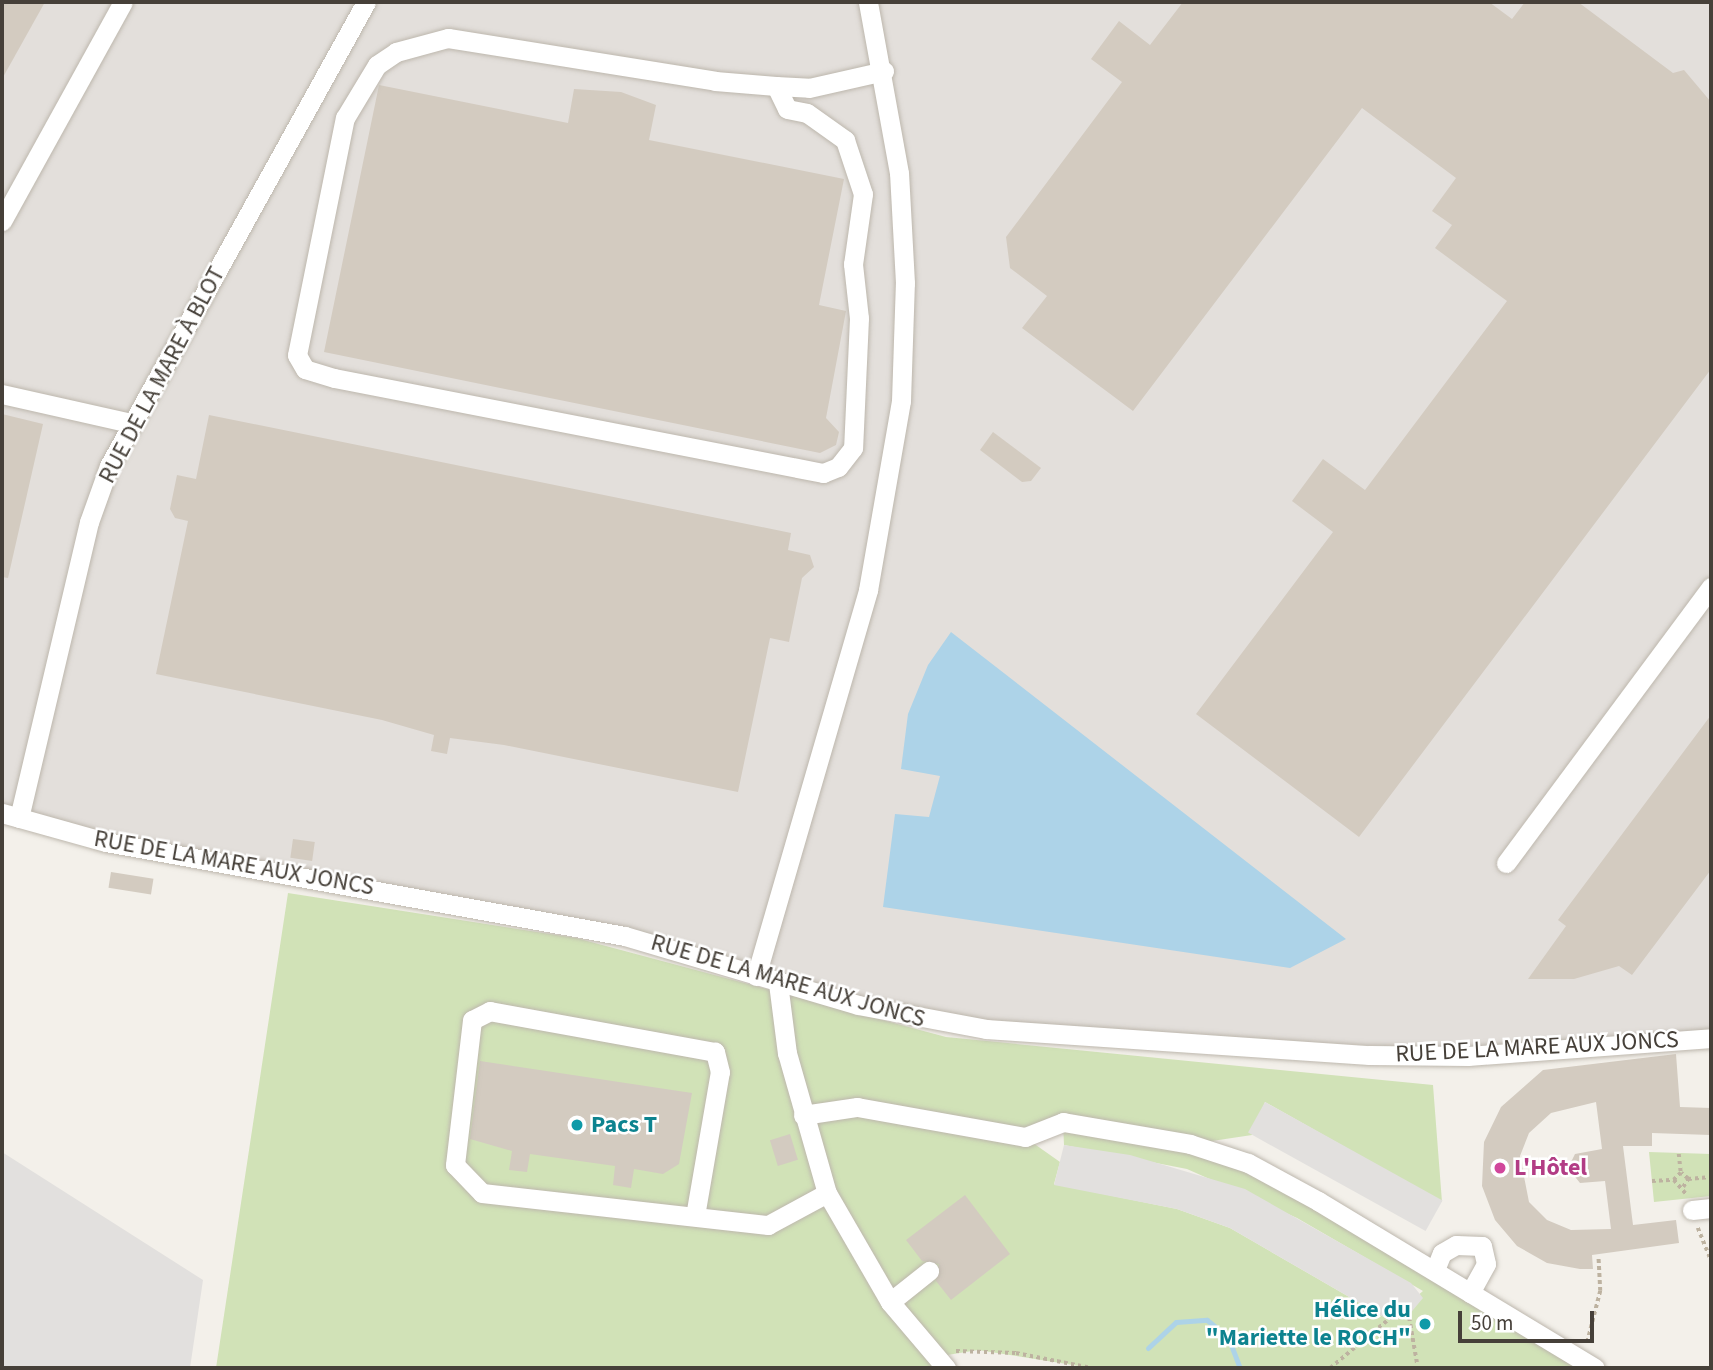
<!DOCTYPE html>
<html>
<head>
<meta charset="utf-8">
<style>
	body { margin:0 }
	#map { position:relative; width:1713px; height:1370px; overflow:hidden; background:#f3f0ea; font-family:"Source Sans 3",sans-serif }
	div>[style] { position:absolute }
	.industrial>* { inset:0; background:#e3dfdb }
	.green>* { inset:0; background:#d1e2b7 }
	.parking>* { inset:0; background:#e2e0de; transform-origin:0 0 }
	.water>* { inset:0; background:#add3e8 }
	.stream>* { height:5px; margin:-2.5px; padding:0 2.5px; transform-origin:2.5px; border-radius:2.5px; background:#add3e8 }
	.building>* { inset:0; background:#d3cbc0; transform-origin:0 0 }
	.path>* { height:3.5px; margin-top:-1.75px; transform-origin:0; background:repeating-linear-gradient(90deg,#bdb2a0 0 3.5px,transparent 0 7px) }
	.roads { filter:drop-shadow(0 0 2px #bdb7ad) drop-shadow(0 0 2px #bdb7ad) }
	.minor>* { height:19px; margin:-9.5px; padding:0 9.5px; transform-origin:9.5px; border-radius:9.5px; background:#fff }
	.dots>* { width:19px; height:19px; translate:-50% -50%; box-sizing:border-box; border:4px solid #fff; border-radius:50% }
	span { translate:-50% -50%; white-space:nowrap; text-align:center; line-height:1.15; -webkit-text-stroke:5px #fff; paint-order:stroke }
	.street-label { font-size:24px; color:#464039 }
	.culture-label { font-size:24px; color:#0d838f; font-weight:700 }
	.left { translate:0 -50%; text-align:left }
	.right { translate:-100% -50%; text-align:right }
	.hotel-label { font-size:24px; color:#b23c85; font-weight:700 }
	.frame { position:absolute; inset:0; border:4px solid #464039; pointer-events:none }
	.scale { position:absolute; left:1458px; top:1311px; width:136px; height:32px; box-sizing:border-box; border:4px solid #464039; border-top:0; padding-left:9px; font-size:21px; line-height:24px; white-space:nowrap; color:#464039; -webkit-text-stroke:5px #fff; paint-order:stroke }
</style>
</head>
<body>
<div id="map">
	<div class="industrial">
		<div style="clip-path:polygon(2px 2px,1711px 2px,1711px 1038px,1528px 1052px,986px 1029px,625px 936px,160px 852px,2px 811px)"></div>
	</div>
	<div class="green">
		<div style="clip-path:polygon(evenodd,288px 893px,576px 938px,946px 1037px,1433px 1085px,1442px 1202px,1265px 1102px,1252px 1135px,1192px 1144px,1248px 1163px,1595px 1368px,1092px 1368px,978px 1350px,935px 1357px,946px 1368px,216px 1368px,288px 893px,1063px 1123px,1064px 1145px,1187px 1169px,1297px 1218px,1423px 1291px,1389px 1320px,1230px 1228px,1177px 1209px,1054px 1184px,1060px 1162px,1026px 1138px,1063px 1123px)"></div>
		<div style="clip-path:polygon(1649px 1152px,1711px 1154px,1711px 1196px,1654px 1202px)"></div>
	</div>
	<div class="parking">
		<div style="left:1265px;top:1102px;width:203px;height:35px;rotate:29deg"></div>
		<div style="clip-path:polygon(1064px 1145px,1130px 1155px,1245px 1189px,1411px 1283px,1423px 1298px,1408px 1316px,1389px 1320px,1230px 1228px,1177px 1209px,1054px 1185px)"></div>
		<div style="clip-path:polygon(2px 1152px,203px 1280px,190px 1368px,2px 1368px)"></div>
	</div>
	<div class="water">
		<div style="clip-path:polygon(951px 632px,1346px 939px,1290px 968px,883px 907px,895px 814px,929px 817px,940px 776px,901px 769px,908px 714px,928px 665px)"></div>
	</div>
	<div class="stream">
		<div style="left:1148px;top:1348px;width:38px;rotate:-43deg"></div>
		<div style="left:1176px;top:1322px;width:31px;rotate:-4deg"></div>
		<div style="left:1207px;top:1320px;width:27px;rotate:39deg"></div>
		<div style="left:1228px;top:1337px;width:33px;rotate:69deg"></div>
		<div style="left:1425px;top:1368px;width:85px"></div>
	</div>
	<div class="building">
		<div style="clip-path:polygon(2px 2px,45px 2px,2px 79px)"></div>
		<div style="clip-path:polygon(1183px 2px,1489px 2px,1512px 19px,1525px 2px,1578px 2px,1673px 73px,1684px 70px,1711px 102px,1711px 369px,1359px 837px,1196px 714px,1333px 532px,1292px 501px,1323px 459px,1365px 490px,1507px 301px,1435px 248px,1452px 225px,1432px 211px,1456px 178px,1362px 108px,1133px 411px,1022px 328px,1047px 296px,1010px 268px,1006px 237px,1122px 82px,1091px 59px,1119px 21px,1150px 45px)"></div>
		<div style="clip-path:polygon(379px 85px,568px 123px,574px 89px,621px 92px,656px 105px,649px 140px,844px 179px,819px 305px,846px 311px,826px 418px,839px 432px,836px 445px,820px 453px,324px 352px)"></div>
		<div style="clip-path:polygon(2px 414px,43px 424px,8px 578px,2px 577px)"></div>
		<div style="clip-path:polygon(209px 415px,791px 533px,788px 550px,810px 555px,814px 567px,802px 578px,789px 642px,770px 638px,738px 792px,504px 745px,450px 738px,447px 754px,431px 751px,434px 735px,382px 720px,156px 674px,188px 521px,175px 518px,170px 509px,177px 475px,196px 479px)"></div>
		<div style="clip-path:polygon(993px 432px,1041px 468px,1031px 481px,1022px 482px,980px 450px)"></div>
		<div style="clip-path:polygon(1711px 715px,1711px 870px,1632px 975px,1619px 966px,1574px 979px,1528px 979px,1566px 926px,1558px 920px)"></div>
		<div style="left:293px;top:839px;width:22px;height:19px;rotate:8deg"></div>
		<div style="left:111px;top:872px;width:43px;height:16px;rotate:9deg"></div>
		<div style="clip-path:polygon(evenodd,1676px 1054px,1680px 1107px,1711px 1108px,1710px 1135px,1652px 1133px,1652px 1146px,1623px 1146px,1633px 1225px,1676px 1220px,1679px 1243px,1592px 1255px,1593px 1269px,1580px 1269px,1547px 1263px,1517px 1246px,1495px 1220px,1482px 1186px,1484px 1142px,1501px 1107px,1543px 1070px,1676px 1054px,1596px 1102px,1602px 1149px,1575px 1154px,1568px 1168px,1580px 1183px,1605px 1181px,1611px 1229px,1571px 1230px,1547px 1220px,1529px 1202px,1520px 1156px,1529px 1133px,1551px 1113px,1596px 1102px)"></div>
		<div style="clip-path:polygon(480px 1061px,692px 1093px,679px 1164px,663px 1174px,634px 1169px,631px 1188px,613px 1185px,615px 1166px,530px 1154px,527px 1172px,509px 1170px,512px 1151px,470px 1139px)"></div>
		<div style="left:790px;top:1134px;width:27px;height:21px;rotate:73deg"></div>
		<div style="clip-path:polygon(965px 1195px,1010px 1254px,951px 1300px,936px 1281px,939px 1264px,922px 1261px,906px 1240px)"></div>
	</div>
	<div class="path">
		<div style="left:1679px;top:1154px;width:19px;rotate:84deg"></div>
		<div style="left:1688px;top:1179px;width:23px;rotate:-5deg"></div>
		<div style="left:1652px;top:1181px;width:22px;rotate:-3deg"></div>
		<div style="left:1683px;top:1187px;width:9px;rotate:-58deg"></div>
		<div style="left:1688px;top:1179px;width:9px;rotate:-139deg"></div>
		<div style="left:1681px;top:1173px;width:10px;rotate:135deg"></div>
		<div style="left:1674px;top:1180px;width:18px;rotate:49deg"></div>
		<div style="left:1698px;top:1228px;width:35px;rotate:68deg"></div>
		<div style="left:1407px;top:1304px;width:65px;rotate:80.2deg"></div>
		<div style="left:1587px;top:1342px;width:53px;rotate:-75.7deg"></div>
		<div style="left:1600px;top:1291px;width:34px;rotate:-93deg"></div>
		<div style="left:956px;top:1351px;width:60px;rotate:1.9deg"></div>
		<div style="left:1016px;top:1353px;width:77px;rotate:11.2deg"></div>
		<div style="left:1330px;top:1368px;width:100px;rotate:-39.7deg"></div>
	</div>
	<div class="roads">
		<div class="minor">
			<div style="left:776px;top:86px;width:25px;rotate:64deg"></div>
			<div style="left:787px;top:109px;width:20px;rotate:11deg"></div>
			<div style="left:807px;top:113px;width:47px;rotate:35.4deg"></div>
			<div style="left:845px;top:140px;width:57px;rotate:71.6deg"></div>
			<div style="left:863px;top:194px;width:71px;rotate:98.1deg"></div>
			<div style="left:853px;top:264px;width:54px;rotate:83.7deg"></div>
			<div style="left:859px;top:318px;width:130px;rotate:92.6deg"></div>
			<div style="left:853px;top:448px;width:24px;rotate:128deg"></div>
			<div style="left:838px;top:467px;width:16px;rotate:158deg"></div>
			<div style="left:823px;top:473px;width:498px;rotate:-169deg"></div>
			<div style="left:334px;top:378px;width:30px;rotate:-163deg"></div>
			<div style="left:305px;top:369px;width:16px;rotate:-120deg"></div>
			<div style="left:297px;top:355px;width:242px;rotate:-78.6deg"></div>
			<div style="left:345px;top:118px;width:62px;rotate:-58.9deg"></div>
			<div style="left:377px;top:65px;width:23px;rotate:-34deg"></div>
			<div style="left:396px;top:52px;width:54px;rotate:-15.1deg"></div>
			<div style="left:448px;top:38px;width:270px;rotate:9.1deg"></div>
			<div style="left:715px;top:81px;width:61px;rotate:4.7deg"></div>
			<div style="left:776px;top:86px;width:33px;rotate:3deg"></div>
			<div style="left:809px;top:88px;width:77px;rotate:-12.8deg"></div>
			<div style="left:2px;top:221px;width:250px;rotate:-61.1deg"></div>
			<div style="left:2px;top:394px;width:132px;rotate:12.7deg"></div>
			<div style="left:2px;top:813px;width:108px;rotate:15.6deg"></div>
			<div style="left:106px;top:842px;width:527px;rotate:10.27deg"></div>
			<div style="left:625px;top:936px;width:243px;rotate:16.5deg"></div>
			<div style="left:858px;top:1005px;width:130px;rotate:10.6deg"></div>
			<div style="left:986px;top:1029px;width:384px;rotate:3.9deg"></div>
			<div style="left:1369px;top:1055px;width:99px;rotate:0.6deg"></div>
			<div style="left:1468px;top:1056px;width:244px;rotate:-4.2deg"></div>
			<div style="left:19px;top:818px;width:304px;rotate:-76.7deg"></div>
			<div style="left:89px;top:522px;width:59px;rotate:-70.3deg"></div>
			<div style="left:109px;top:466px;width:530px;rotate:-61.02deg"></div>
			<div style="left:1506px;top:863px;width:344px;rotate:-53.4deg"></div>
			<div style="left:756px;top:976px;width:402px;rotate:-73.8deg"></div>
			<div style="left:868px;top:590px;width:192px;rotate:-80.1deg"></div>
			<div style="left:901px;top:401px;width:118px;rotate:-88.1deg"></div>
			<div style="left:905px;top:283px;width:110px;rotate:-93.1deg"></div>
			<div style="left:899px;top:173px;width:174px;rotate:-100.3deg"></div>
			<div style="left:778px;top:983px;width:71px;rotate:82.7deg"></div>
			<div style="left:787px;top:1053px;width:146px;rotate:74.1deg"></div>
			<div style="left:827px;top:1193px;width:126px;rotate:60deg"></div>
			<div style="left:890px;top:1302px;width:87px;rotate:49.7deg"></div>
			<div style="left:803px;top:1115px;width:55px;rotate:-8.4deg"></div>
			<div style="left:857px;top:1107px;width:171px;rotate:10.1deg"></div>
			<div style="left:1025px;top:1137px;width:41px;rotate:-21.5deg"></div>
			<div style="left:1063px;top:1122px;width:129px;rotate:9.8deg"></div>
			<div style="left:1190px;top:1144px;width:61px;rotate:18.1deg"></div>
			<div style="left:1248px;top:1163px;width:80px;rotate:28.5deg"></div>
			<div style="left:1318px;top:1201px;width:323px;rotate:31.1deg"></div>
			<div style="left:1692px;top:1210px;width:19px;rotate:-6deg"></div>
			<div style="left:695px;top:1216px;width:146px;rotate:-80.2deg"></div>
			<div style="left:720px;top:1072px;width:21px;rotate:-104deg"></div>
			<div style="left:715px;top:1052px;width:229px;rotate:-169.7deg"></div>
			<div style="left:490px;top:1011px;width:20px;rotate:153deg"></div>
			<div style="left:472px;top:1020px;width:146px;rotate:96.7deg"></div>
			<div style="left:455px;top:1165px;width:39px;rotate:46deg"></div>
			<div style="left:482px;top:1193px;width:288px;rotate:6.4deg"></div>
			<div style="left:768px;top:1225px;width:67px;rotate:-28.5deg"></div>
			<div style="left:1435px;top:1270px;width:18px;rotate:-68deg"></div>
			<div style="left:1442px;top:1253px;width:16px;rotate:-30deg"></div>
			<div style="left:1456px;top:1245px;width:26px;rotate:2deg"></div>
			<div style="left:1482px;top:1246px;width:18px;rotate:77deg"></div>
			<div style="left:1486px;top:1264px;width:33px;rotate:119deg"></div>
			<div style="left:890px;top:1302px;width:50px;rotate:-38.5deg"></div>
		</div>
	</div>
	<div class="dots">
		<div style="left:577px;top:1125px;background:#0f9aa8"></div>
		<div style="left:1500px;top:1168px;background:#d1479c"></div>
		<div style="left:1425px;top:1324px;background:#0f9aa8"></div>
	</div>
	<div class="street-label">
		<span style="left:162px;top:375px;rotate:-62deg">RUE DE LA MARE À BLOT</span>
		<span style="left:234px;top:863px;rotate:10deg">RUE DE LA MARE AUX JONCS</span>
		<span style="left:788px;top:981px;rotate:16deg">RUE DE LA MARE AUX JONCS</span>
		<span style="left:1537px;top:1047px;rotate:-3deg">RUE DE LA MARE AUX JONCS</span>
	</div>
	<div class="culture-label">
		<span class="left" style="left:591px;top:1125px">Pacs T</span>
		<span class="right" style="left:1411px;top:1324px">Hélice du<br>"Mariette le ROCH"</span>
	</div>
	<div class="hotel-label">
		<span class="left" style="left:1514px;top:1168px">L'Hôtel</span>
	</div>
	<div class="frame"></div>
	<div class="scale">50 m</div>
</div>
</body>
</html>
